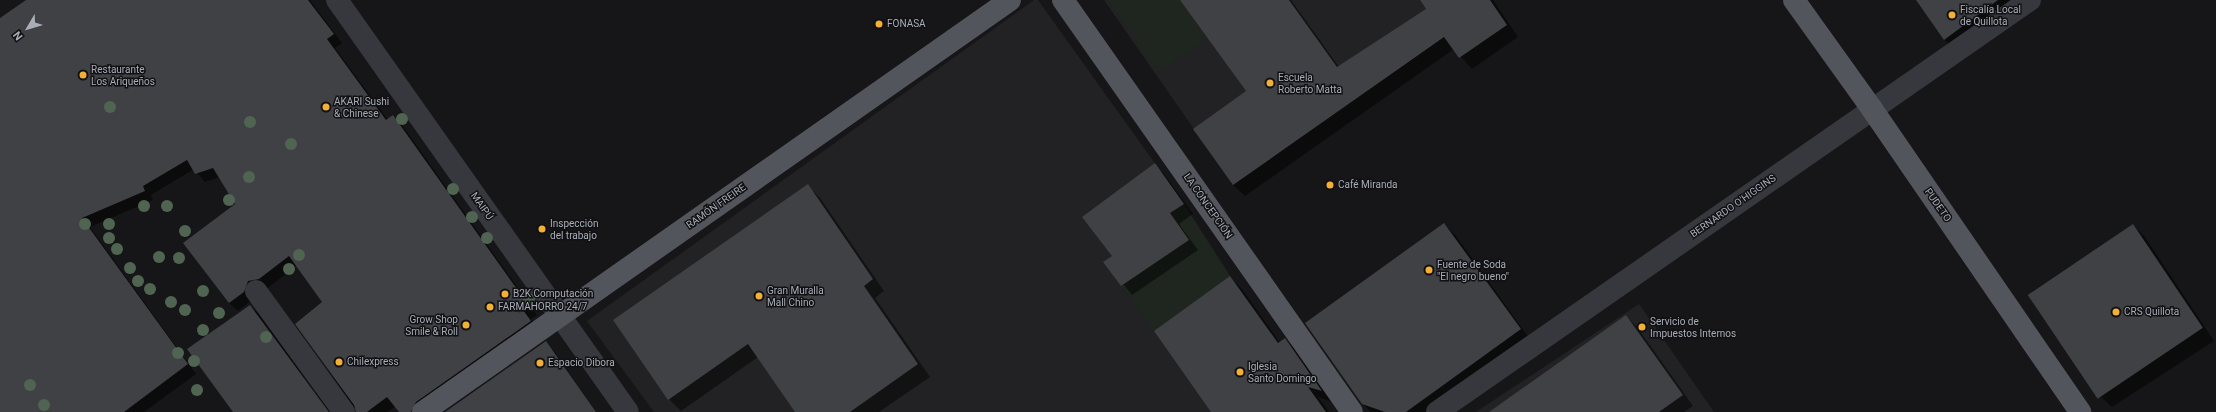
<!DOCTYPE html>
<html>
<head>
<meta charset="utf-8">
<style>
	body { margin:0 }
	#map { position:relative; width:2216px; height:412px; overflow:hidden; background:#161618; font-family:Roboto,sans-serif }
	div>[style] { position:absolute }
	.built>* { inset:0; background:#222225 }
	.green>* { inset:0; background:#1e261f }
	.shadow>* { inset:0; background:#0007 }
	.building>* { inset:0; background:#404145; transform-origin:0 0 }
	.minor>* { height:22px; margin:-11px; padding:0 11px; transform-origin:11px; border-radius:11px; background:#37383d }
	.major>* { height:22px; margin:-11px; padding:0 11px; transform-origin:11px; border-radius:11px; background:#53555c }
	.trees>* { width:12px; height:12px; margin:-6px; border-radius:50%; background:#506452 }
	.dots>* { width:11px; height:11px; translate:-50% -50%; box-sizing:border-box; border:2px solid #111113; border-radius:50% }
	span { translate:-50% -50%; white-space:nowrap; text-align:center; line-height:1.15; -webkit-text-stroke:3px #111113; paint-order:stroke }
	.poi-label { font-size:10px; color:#a8adb8 }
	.left { translate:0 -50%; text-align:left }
	.right { translate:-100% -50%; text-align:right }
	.street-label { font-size:10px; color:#a8adb8 }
	.north { position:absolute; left:8px; top:8px; width:40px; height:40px; -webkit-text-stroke:3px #111113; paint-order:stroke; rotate:232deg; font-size:11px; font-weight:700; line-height:16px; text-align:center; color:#a8adb8 }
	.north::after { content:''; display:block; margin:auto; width:14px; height:18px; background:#a8adb8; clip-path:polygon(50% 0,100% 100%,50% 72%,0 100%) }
</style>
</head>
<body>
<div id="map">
	<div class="built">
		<div style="clip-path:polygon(1034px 0,1038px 0,1184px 204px,1230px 276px,1326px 412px,654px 412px,587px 321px)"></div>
		<div style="clip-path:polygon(1104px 0,1420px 0,1444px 37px,1233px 185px)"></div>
		<div style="clip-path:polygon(1639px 304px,1714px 412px,1476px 412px)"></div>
	</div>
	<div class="green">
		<div style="clip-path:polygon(1108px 0,1180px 0,1207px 38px,1158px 72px)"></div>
		<div style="clip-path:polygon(1184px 204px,1230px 276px,1154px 331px,1121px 286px,1189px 240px,1170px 213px)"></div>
	</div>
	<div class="shadow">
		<div style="clip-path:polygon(27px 0,310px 0,342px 43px,335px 48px,388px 120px,393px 117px,402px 125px,537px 315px,531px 319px,539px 330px,424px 412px,402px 412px,396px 406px,387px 412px,357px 412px,296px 324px,324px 302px,297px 265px,268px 288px,257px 290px,252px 300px,238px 311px,229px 303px,237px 204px,220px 177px,205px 182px,194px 169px,151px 195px,153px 200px,90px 227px,196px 374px,144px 412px,0 412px,0 19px)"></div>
		<div style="clip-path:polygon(1181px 0,1291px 0,1339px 67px,1428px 9px,1421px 0,1493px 0,1518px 37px,1472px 69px,1454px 49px,1245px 196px,1233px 185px,1247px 92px)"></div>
		<div style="clip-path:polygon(1917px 0,2023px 0,1955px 50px,1944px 39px)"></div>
		<div style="clip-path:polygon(1154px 164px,1164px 174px,1193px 214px,1179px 224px,1198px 250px,1132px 295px,1105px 262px,1114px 256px)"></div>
		<div style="clip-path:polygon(808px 186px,820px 198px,884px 291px,875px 298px,930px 377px,879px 412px,796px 412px,758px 357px,681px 411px,669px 399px,614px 320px)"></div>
		<div style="clip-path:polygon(1444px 224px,1456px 236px,1532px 342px,1434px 412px,1371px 412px,1363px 404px)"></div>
		<div style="clip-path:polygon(2133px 225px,2145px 237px,2214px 341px,2112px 407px,2099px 395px)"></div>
		<div style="clip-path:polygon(1230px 277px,1242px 289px,1280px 343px,1285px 339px,1297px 351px,1332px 402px,1318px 397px,1329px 412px,1212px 412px)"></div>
		<div style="clip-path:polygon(250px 306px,259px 314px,330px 412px,234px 412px)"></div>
		<div style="clip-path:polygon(1626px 316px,1637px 327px,1693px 406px,1684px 412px,1502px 412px)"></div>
		<div style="clip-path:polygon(545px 343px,554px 351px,596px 412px,446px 412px)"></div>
	</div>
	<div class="building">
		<div style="clip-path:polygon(26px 0,308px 0,334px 34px,327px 39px,386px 120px,393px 115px,529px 306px,523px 310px,531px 321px,416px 402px,411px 412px,399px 412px,387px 397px,367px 412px,356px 412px,354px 405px,295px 324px,322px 302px,289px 256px,259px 279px,248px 281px,244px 292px,229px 303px,183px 243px,235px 204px,213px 168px,195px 174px,187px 160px,143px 186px,145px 191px,82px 218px,188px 364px,124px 412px,0 412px,0 18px)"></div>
		<div style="clip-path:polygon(1180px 0,1289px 0,1337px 67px,1426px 9px,1420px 0,1490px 0,1507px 25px,1459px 58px,1444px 37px,1233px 185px,1193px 129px,1246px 91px)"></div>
		<div style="clip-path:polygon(1916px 0,1998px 0,1944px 40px)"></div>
		<div style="clip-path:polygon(1155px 163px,1184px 204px,1170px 213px,1189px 240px,1121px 286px,1103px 262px,1112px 256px,1082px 217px)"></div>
		<div style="clip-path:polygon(808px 184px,873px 279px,864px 286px,918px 364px,850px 412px,795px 412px,748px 344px,668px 400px,613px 320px)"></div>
		<div style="clip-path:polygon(1444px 223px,1521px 329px,1406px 412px,1385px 412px,1362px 404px,1305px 323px)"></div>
		<div style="left:2133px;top:224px;width:125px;height:127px;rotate:56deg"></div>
		<div style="clip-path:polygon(1230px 276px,1278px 343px,1285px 338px,1322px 391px,1308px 387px,1326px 412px,1211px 412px,1154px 331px)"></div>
		<div style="clip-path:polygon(250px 305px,329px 412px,233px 412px,187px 349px)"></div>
		<div style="clip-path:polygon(1626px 315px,1683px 395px,1659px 412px,1489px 412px)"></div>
		<div style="clip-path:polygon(546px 341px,596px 412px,445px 412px)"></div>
	</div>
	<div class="minor">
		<div style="left:337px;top:0;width:504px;rotate:54.77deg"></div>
		<div style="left:256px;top:291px;width:150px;rotate:54deg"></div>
		<div style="left:1437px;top:412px;width:722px;rotate:-34.79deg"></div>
	</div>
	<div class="major">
		<div style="left:1063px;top:0;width:503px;rotate:54.95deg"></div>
		<div style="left:1794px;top:0;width:134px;rotate:54.4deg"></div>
		<div style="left:1872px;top:109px;width:368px;rotate:55.5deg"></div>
		<div style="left:423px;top:412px;width:717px;rotate:-35.06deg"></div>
	</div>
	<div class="trees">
		<div style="left:110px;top:107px"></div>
		<div style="left:402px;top:119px"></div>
		<div style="left:250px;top:122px"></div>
		<div style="left:291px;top:144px"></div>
		<div style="left:249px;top:177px"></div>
		<div style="left:453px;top:189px"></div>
		<div style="left:229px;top:200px"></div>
		<div style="left:144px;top:206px"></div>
		<div style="left:167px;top:206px"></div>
		<div style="left:472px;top:217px"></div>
		<div style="left:85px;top:224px"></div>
		<div style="left:109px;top:224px"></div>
		<div style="left:185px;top:231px"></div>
		<div style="left:109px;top:238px"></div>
		<div style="left:487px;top:238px"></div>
		<div style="left:117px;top:249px"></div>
		<div style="left:299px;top:255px"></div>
		<div style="left:159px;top:257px"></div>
		<div style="left:179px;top:258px"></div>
		<div style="left:130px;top:268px"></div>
		<div style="left:289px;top:269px"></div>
		<div style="left:138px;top:281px"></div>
		<div style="left:150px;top:289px"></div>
		<div style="left:203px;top:291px"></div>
		<div style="left:529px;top:299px"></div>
		<div style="left:171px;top:302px"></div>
		<div style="left:185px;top:310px"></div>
		<div style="left:219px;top:313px"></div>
		<div style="left:203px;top:330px"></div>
		<div style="left:266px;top:337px"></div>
		<div style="left:178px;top:353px"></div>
		<div style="left:194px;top:361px"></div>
		<div style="left:30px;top:385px"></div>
		<div style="left:197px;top:390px"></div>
		<div style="left:44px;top:405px"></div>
	</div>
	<div class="dots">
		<div style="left:1952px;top:15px;background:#f2b134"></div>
		<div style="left:879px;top:24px;background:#f2b134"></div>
		<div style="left:83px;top:75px;background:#f2b134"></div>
		<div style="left:1270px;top:83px;background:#f2b134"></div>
		<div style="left:326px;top:107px;background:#f2b134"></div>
		<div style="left:1330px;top:185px;background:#f2b134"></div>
		<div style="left:542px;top:229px;background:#f2b134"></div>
		<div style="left:1429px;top:270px;background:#f2b134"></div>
		<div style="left:505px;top:294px;background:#f2b134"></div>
		<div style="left:759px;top:296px;background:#f2b134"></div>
		<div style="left:490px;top:307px;background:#f2b134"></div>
		<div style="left:2116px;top:312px;background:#f2b134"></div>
		<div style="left:466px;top:325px;background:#f2b134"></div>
		<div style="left:1642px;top:327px;background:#f2b134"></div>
		<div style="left:339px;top:362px;background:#f2b134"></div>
		<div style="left:540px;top:363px;background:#f2b134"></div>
		<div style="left:1240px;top:372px;background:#f2b134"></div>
	</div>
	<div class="poi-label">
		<span class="left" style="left:1960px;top:15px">Fiscalía Local<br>de Quillota</span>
		<span class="left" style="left:887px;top:24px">FONASA</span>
		<span class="left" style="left:91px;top:75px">Restaurante<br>Los Ariqueños</span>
		<span class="left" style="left:1278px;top:83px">Escuela<br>Roberto Matta</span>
		<span class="left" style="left:334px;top:107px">AKARI Sushi<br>&amp; Chinese</span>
		<span class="left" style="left:1338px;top:185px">Café Miranda</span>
		<span class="left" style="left:550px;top:229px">Inspección<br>del trabajo</span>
		<span class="left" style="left:1437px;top:270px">Fuente de Soda<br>"El negro bueno"</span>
		<span class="left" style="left:767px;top:296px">Gran Muralla<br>Mall Chino</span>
		<span class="left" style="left:513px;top:294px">B2K Computación</span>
		<span class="left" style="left:498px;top:307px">FARMAHORRO 24/7</span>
		<span class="left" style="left:2124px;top:312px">CRS Quillota</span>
		<span class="right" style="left:458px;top:325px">Grow Shop<br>Smile &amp; Roll</span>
		<span class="left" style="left:1650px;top:327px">Servicio de<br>Impuestos Internos</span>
		<span class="left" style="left:347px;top:362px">Chilexpress</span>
		<span class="left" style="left:548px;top:363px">Espacio Dibora</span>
		<span class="left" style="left:1248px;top:372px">Iglesia<br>Santo Domingo</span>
	</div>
	<div class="street-label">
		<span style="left:1938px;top:205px;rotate:55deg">PUDETO</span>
		<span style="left:482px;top:206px;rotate:55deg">MAIPÚ</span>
		<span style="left:716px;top:206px;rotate:-35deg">RAMÓN FREIRE</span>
		<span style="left:1208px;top:206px;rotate:55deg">LA CONCEPCIÓN</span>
		<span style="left:1733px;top:206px;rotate:-35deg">BERNARDO O'HIGGINS</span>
	</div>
	<div class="north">N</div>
</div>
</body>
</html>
